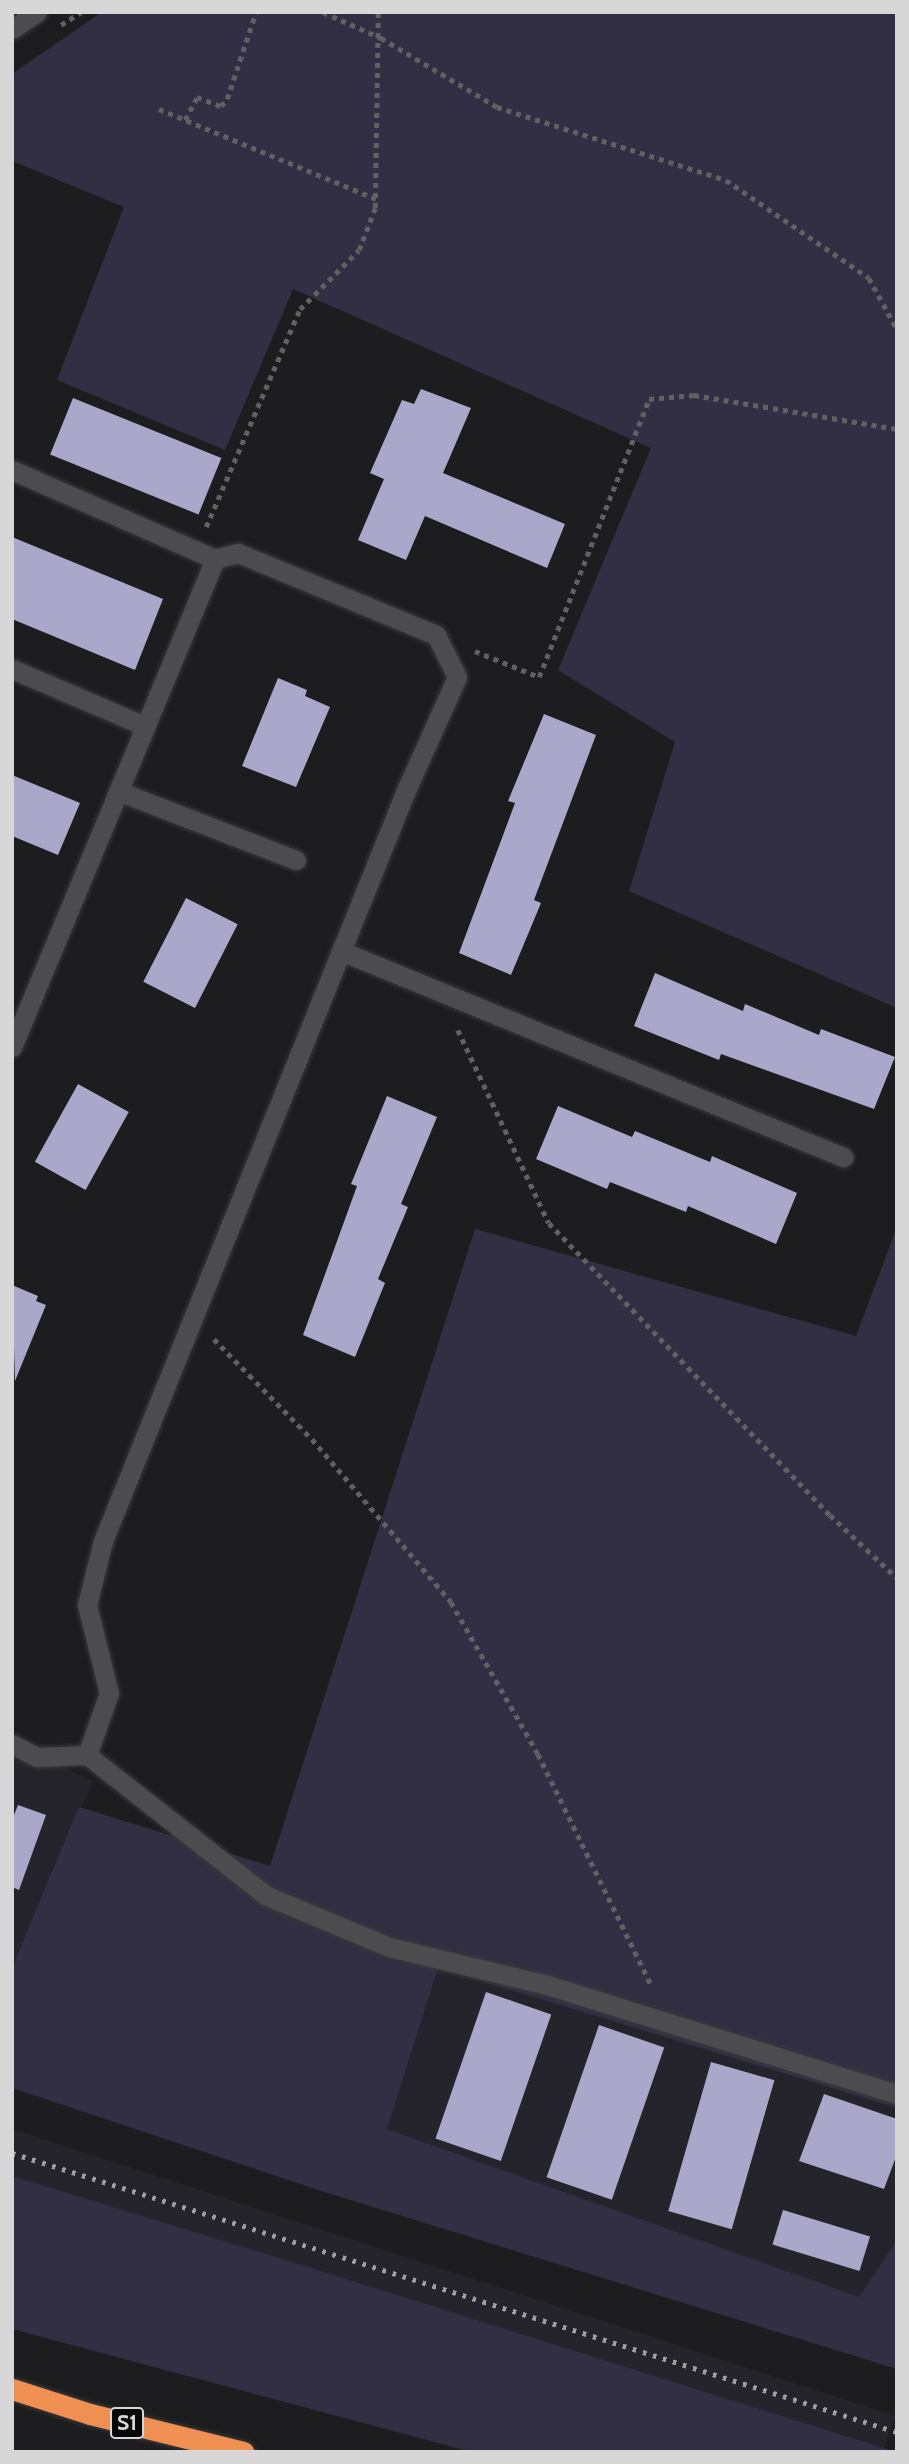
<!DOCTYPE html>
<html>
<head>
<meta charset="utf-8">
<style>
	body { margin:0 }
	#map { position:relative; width:909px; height:2464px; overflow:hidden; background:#1d1d1f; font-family:Cabin,sans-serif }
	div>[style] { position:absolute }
	.built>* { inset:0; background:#25242c; transform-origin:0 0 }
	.green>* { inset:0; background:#322f44 }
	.building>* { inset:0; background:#aba7ca; transform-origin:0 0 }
	.path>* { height:4.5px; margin-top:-2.25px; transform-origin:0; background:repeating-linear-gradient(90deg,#616163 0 5px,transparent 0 10px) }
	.roads { filter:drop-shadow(0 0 2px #39393b) drop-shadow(0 0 2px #39393b) }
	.service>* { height:19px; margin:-9.5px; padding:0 9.5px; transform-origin:9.5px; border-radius:9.5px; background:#4c4c4f }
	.minor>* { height:19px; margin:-9.5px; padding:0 9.5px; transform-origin:9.5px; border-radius:9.5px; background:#4c4c4f }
	.motorway>* { height:21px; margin:-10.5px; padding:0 10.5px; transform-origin:10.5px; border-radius:10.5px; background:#ef8f52 }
	.rail>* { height:5px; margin-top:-2.5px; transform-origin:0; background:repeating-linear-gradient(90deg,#9f9fa0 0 3.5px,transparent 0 10.5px) }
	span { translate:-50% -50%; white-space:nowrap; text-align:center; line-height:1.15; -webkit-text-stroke:7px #080708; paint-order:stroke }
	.shield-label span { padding:2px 5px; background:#080708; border:2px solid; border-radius:5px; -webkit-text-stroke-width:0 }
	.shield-label { font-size:21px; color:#d7d7d8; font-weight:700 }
	.frame { position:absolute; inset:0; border:14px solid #d7d7d8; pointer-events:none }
</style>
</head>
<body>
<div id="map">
	<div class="built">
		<div style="clip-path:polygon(12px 1742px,93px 1781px,12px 1968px)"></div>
		<div style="clip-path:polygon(438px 1968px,897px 2108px,897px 2240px,859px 2298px,387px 2129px)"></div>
		<div style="left:12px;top:2129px;width:928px;height:47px;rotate:18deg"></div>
	</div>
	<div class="green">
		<div style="clip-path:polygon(102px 12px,897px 12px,897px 1008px,629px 891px,675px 742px,558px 670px,651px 448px,293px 289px,225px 450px,57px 380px,124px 207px,12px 161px,12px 74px)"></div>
		<div style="clip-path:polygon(897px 1227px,897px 2108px,438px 1968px,387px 2129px,859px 2297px,897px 2240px,897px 2369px,328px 2193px,12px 2088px,12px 1968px,79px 1807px,270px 1866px,475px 1229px,856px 1336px)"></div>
		<div style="clip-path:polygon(12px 2176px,292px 2262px,896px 2452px,472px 2452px,12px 2329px)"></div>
	</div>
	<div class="building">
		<div style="clip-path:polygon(421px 389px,471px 408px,443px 473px,565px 524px,547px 568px,425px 516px,406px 560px,358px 540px,384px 479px,370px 473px,402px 400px,414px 404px)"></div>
		<div style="left:73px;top:398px;width:160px;height:61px;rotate:22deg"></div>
		<div style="clip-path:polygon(12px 537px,163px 599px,135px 670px,12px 619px)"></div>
		<div style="clip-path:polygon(278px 678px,307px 690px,305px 696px,330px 707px,296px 787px,242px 766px)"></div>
		<div style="clip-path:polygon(544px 714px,596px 735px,534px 900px,541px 903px,511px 975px,459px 953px,515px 803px,508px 801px)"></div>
		<div style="clip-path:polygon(12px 775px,80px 803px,58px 855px,12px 836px)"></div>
		<div style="left:186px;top:898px;width:58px;height:94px;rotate:27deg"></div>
		<div style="clip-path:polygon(655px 973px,743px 1011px,745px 1004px,819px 1035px,821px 1029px,895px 1057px,874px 1109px,721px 1054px,719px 1060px,634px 1026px)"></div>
		<div style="left:78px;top:1084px;width:58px;height:89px;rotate:29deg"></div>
		<div style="clip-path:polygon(387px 1096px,437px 1117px,401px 1204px,408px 1207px,378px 1279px,385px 1283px,355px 1357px,303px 1335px,357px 1186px,351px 1184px)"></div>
		<div style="clip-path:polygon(558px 1106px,632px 1137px,635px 1131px,710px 1162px,712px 1156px,797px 1193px,776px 1244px,688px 1206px,686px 1212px,610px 1182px,607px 1189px,536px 1159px)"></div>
		<div style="clip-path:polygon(12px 1285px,38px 1296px,36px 1301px,46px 1305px,15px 1381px)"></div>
		<div style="clip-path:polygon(18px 1805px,46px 1815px,19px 1890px,12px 1887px,12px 1820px)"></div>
		<div style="left:486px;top:1992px;width:69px;height:155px;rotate:19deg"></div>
		<div style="left:599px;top:2025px;width:69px;height:161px;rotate:19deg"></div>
		<div style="left:711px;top:2062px;width:66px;height:155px;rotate:16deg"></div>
		<div style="clip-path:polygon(824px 2094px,897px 2119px,897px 2154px,884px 2189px,799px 2161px)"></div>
		<div style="left:783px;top:2210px;width:91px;height:36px;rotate:17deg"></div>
	</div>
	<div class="path">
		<div style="left:323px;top:12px;width:64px;rotate:24.1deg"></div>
		<div style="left:381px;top:38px;width:135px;rotate:30.7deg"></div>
		<div style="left:497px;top:107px;width:240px;rotate:17.7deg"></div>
		<div style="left:726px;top:180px;width:173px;rotate:34.4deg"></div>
		<div style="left:869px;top:278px;width:58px;rotate:61.2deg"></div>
		<div style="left:61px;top:25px;width:24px;rotate:-33deg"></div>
		<div style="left:159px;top:109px;width:235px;rotate:22.5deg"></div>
		<div style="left:185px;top:120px;width:26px;rotate:-62deg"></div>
		<div style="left:197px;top:97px;width:26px;rotate:21deg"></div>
		<div style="left:221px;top:106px;width:9px;rotate:-49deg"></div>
		<div style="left:227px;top:99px;width:92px;rotate:-71.6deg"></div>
		<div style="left:206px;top:527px;width:237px;rotate:-66.7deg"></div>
		<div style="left:300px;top:309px;width:83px;rotate:-45deg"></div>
		<div style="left:359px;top:250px;width:45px;rotate:-69.1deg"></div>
		<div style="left:375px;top:208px;width:196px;rotate:-89.1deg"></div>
		<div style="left:475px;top:651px;width:69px;rotate:22.1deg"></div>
		<div style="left:539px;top:677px;width:299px;rotate:-68.4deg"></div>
		<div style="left:649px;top:399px;width:45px;rotate:-5.1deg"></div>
		<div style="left:694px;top:395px;width:206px;rotate:9.5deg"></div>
		<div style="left:458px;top:1030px;width:213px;rotate:64.8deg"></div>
		<div style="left:549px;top:1223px;width:405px;rotate:46.1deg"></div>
		<div style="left:830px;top:1515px;width:92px;rotate:43.2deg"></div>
		<div style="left:214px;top:1339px;width:140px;rotate:45.6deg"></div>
		<div style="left:312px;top:1439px;width:214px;rotate:49.5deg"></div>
		<div style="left:451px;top:1602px;width:175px;rotate:60.2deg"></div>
		<div style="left:538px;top:1754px;width:259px;rotate:63.9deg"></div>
	</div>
	<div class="roads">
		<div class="service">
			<div style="left:12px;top:470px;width:222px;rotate:23.7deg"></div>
			<div style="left:12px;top:669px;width:145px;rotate:23.2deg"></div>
			<div style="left:118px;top:791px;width:191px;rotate:21.2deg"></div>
			<div style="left:341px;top:951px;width:543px;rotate:22.31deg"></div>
			<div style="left:12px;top:1047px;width:529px;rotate:-67.41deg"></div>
			<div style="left:215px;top:559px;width:24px;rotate:-15deg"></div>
			<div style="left:238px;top:553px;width:214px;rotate:22.5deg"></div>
			<div style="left:436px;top:635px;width:47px;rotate:63.4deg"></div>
			<div style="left:457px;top:677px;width:122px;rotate:114.2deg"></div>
			<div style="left:407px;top:788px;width:812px;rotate:111.98deg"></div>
			<div style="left:103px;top:1541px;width:66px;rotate:104deg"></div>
			<div style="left:87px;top:1605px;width:91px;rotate:76deg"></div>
			<div style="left:109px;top:1693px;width:66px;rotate:109.5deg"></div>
			<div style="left:87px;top:1755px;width:50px;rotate:177.7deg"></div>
			<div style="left:37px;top:1757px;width:28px;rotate:-153deg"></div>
			<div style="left:87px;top:1755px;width:229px;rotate:38.1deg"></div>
			<div style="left:267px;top:1896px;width:132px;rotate:22.7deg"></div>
			<div style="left:389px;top:1947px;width:163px;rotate:13.5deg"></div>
			<div style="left:547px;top:1985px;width:367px;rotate:17.3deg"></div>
		</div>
		<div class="minor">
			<div style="left:12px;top:29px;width:30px;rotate:-34deg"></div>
		</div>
		<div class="motorway">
			<div style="left:12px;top:2389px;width:82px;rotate:17.8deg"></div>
			<div style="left:90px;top:2414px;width:158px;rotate:13.9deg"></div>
		</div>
	</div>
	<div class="rail">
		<div style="left:12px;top:2153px;width:928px;rotate:17.5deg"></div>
	</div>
	<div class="shield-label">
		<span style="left:127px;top:2423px">S1</span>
	</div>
	<div class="frame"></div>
</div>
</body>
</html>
